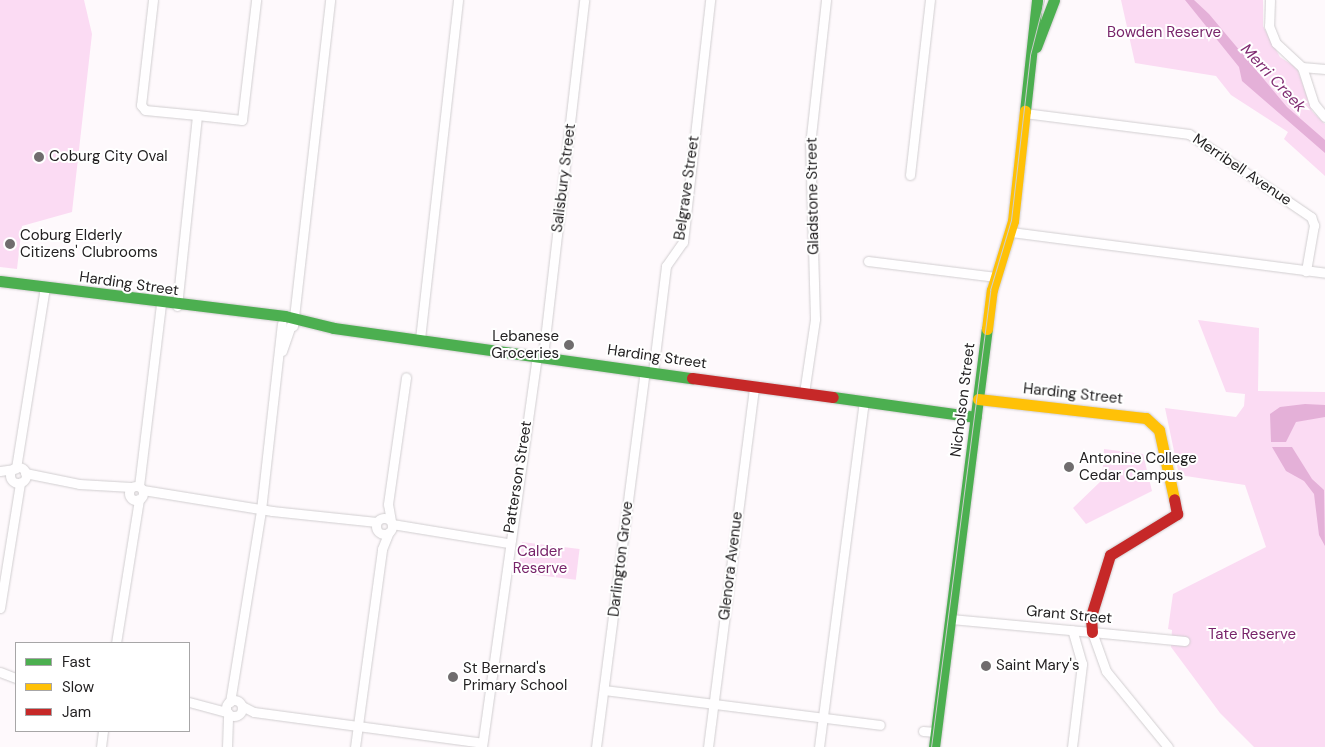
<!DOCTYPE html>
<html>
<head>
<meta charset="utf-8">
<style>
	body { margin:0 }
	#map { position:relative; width:1325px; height:747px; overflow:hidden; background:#fef9fc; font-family:"DM Sans",sans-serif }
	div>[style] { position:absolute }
	.green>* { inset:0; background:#fbdbf3; transform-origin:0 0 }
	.water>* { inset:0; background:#e4b0d8 }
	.roads { filter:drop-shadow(0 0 1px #d1ced0) drop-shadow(0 0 1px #d1ced0) }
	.street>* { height:9px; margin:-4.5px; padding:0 4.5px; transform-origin:4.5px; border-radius:4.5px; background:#fffeff }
	.street>.ring { margin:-4.5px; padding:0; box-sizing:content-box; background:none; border:9px solid #fffeff; border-radius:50% }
	.fast>* { height:11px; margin:-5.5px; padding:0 5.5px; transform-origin:5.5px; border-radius:5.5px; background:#4caf50 }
	.slow>* { height:11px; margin:-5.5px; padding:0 5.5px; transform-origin:5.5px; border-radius:5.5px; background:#ffc107 }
	.jam>* { height:11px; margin:-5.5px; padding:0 5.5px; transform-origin:5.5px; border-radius:5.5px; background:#c62828 }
	.tram>* { height:1px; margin:-0.5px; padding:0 0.5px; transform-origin:0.5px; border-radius:0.5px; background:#cecdce }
	.dots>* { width:14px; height:14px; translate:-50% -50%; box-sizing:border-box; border:2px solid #fff; border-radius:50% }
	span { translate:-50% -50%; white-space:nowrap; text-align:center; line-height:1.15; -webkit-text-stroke:4px #fff; paint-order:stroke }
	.park-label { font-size:15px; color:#78246a }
	.poi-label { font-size:15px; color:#232122 }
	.left { translate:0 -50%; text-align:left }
	.right { translate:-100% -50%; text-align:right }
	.street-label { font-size:15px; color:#232122 }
	.water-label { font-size:16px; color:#802c72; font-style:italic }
	.legend { position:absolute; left:15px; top:642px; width:175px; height:90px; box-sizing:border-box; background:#fff; border:1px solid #a7a6a7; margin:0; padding:6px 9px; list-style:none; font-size:15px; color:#232122 }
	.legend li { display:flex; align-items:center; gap:10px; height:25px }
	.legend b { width:25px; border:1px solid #a7a6a7 }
</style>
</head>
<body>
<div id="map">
	<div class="green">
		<div style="clip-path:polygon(0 0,84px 0,92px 34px,72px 212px,22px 226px,17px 269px,0 267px)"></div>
		<div style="clip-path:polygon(1121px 0,1263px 0,1263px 26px,1280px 57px,1297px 68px,1312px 111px,1325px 124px,1325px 176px,1284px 139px,1288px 132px,1231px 95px,1216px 76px,1135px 63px)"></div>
		<div style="clip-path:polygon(1198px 320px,1259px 328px,1258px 391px,1325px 392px,1325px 747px,1254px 747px,1220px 713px,1171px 647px,1172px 630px,1168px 629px,1173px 594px,1266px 547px,1245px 485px,1179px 475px,1165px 408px,1236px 417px,1244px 406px,1245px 394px,1226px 392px)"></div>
		<div style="clip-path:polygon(1104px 449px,1143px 454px,1152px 491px,1086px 524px,1073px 508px,1102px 480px)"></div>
		<div style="left:522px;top:542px;width:58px;height:31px;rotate:7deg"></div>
	</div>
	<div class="water">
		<div style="clip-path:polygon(1185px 0,1194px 0,1209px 14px,1287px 107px,1325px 140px,1325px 153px,1242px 81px,1239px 67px)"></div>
		<div style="clip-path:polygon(1305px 404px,1325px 405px,1325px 417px,1296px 422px,1286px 442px,1271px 442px,1270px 414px,1280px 407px)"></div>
		<div style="clip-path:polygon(1272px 447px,1292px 447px,1312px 479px,1324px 490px,1325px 546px,1319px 535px,1314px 494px,1304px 481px,1286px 471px)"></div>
	</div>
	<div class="roads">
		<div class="street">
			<div style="left:153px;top:0;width:106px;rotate:96.5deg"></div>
			<div style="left:141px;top:105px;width:6px;rotate:51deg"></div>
			<div style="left:145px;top:110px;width:52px;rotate:5.5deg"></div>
			<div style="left:1270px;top:0;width:26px;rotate:92deg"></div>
			<div style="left:1269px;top:26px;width:18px;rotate:68deg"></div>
			<div style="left:1276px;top:43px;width:35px;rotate:43deg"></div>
			<div style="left:1302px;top:67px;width:39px;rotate:72deg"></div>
			<div style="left:1314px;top:104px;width:17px;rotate:50deg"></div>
			<div style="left:1302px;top:67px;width:23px;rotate:5deg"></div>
			<div style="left:1025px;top:113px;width:165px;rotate:7.3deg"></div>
			<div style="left:1189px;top:134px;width:148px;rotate:34.2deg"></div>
			<div style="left:1311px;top:217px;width:9px;rotate:69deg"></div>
			<div style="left:1314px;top:225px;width:47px;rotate:99.9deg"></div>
			<div style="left:910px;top:175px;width:176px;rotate:-83.5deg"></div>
			<div style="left:1011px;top:232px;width:317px;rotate:7.4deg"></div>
			<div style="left:868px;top:261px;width:129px;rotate:7.1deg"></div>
			<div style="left:177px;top:306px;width:192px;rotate:-84deg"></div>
			<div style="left:197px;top:115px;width:45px;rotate:6.3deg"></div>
			<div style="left:242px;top:120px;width:121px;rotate:-83.3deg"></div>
			<div style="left:293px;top:326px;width:328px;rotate:-83.5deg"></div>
			<div style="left:420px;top:339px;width:341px;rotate:-83.6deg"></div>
			<div style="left:282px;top:351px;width:28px;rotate:-71deg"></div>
			<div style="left:543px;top:356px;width:358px;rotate:-83.4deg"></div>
			<div style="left:653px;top:372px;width:107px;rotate:-83deg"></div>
			<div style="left:666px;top:266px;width:29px;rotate:-55deg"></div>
			<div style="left:683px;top:242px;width:244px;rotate:-83.6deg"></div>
			<div style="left:804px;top:393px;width:75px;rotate:-81.5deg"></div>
			<div style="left:815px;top:319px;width:174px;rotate:-91.6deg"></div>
			<div style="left:810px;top:145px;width:146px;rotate:-83.7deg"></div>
			<div class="ring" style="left:10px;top:467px;width:7px;height:7px"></div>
			<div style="left:16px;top:468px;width:183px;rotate:-80.9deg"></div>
			<div style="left:0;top:471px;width:15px;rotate:-8deg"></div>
			<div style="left:25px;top:473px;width:55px;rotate:11.5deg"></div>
			<div style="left:79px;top:484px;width:52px;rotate:3.3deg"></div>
			<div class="ring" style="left:129px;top:486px;width:5px;height:5px"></div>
			<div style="left:139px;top:486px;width:184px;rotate:-83.1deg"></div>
			<div style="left:143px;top:490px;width:131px;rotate:9.2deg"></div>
			<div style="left:272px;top:511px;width:105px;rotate:6deg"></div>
			<div class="ring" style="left:376px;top:518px;width:7px;height:7px"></div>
			<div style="left:391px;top:521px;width:17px;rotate:-100deg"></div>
			<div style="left:388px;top:504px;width:128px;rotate:-81.9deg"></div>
			<div style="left:392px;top:524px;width:118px;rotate:9.3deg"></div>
			<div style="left:0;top:608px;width:127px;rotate:-80.9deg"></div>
			<div style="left:950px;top:619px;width:140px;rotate:5.3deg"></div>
			<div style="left:116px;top:643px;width:146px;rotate:-80.9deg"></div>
			<div style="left:0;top:672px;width:17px;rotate:21deg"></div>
			<div style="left:604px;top:690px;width:278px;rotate:7.2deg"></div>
			<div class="ring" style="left:226px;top:700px;width:7px;height:7px"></div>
			<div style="left:189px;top:702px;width:39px;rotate:15deg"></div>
			<div style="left:230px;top:702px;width:194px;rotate:-80.8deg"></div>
			<div style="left:261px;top:510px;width:187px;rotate:-83.6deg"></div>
			<div style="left:242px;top:706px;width:13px;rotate:27deg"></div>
			<div style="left:254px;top:712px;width:230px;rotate:7.7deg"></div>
			<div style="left:923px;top:731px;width:13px;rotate:4deg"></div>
			<div style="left:101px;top:747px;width:16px;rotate:-83deg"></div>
			<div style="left:227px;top:747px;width:34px;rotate:-88deg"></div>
			<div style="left:355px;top:747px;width:200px;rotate:-82.2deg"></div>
			<div style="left:382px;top:549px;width:18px;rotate:-68deg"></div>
			<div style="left:482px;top:747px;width:395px;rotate:-82deg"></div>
			<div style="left:596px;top:747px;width:379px;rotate:-82.6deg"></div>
			<div style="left:708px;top:747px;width:364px;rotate:-82.7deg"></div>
			<div style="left:819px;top:747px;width:349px;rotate:-82.6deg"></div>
			<div style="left:1072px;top:747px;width:84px;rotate:-83.1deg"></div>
			<div style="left:1082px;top:664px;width:35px;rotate:-106deg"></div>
			<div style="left:1168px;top:747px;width:98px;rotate:-129.2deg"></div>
			<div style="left:1106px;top:671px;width:41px;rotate:-109.7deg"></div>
			<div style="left:1092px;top:632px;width:93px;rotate:5.5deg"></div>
		</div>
		<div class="fast">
			<div style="left:1036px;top:47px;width:50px;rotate:-69deg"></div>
			<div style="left:1025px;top:111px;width:112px;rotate:-83.8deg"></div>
			<div style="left:0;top:281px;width:287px;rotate:7deg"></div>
			<div style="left:285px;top:316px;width:50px;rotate:13.8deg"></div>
			<div style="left:334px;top:328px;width:361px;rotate:8deg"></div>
			<div style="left:833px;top:397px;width:144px;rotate:8deg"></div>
			<div style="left:934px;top:747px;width:421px;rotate:-82.8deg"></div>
		</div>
		<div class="slow">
			<div style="left:987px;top:329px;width:39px;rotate:-83deg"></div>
			<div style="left:992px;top:290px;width:72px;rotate:-73.1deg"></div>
			<div style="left:1013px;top:221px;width:111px;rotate:-83.8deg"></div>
			<div style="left:978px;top:399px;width:169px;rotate:6.5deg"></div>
			<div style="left:1146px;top:418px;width:18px;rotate:43deg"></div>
			<div style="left:1159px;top:430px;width:71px;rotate:77.7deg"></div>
		</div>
		<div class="jam">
			<div style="left:692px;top:378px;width:142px;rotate:7.7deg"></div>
			<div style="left:1092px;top:632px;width:16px;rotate:-94deg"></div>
			<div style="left:1091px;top:616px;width:64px;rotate:-72.7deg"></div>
			<div style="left:1110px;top:555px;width:79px;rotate:-31.5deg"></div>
			<div style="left:1177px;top:514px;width:15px;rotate:-101deg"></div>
		</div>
	</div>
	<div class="tram">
		<div style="left:931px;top:747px;width:461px;rotate:-82.6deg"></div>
		<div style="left:990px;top:290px;width:73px;rotate:-73.3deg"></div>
		<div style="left:1011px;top:220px;width:166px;rotate:-83.4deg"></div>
		<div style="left:1030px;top:55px;width:57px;rotate:-75.7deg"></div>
	</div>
	<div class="dots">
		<div style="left:39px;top:157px;background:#706d6e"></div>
		<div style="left:10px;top:244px;background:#706d6e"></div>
		<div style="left:569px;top:345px;background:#706d6e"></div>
		<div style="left:1069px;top:467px;background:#706d6e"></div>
		<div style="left:986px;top:666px;background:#706d6e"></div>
		<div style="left:453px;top:677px;background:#706d6e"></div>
	</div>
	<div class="park-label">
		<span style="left:1164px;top:33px">Bowden Reserve</span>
		<span style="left:540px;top:560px">Calder<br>Reserve</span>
		<span style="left:1252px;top:635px">Tate Reserve</span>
	</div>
	<div class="poi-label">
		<span class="left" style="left:49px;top:157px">Coburg City Oval</span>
		<span class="left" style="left:20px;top:244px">Coburg Elderly<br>Citizens' Clubrooms</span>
		<span class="right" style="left:559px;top:345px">Lebanese<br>Groceries</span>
		<span class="left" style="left:1079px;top:467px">Antonine College<br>Cedar Campus</span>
		<span class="left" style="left:996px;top:666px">Saint Mary's</span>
		<span class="left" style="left:463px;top:677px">St Bernard's<br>Primary School</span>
	</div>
	<div class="street-label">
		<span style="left:1242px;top:170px;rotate:34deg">Merribell Avenue</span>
		<span style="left:564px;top:178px;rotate:-83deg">Salisbury Street</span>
		<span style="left:687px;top:188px;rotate:-82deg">Belgrave Street</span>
		<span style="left:813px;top:196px;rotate:-91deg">Gladstone Street</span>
		<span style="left:129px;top:284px;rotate:8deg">Harding Street</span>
		<span style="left:657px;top:357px;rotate:8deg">Harding Street</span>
		<span style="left:1073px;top:394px;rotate:6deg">Harding Street</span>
		<span style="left:963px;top:400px;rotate:-83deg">Nicholson Street</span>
		<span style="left:518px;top:477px;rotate:-81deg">Patterson Street</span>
		<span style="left:621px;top:559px;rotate:-83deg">Darlington Grove</span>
		<span style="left:731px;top:566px;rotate:-83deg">Glenora Avenue</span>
		<span style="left:1069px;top:615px;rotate:5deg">Grant Street</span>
	</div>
	<div class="water-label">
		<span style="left:1273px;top:78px;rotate:47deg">Merri Creek</span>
	</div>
	<ul class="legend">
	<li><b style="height:6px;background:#4caf50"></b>Fast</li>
	<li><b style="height:6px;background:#ffc107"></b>Slow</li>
	<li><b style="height:6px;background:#c62828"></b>Jam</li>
	</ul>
</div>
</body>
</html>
